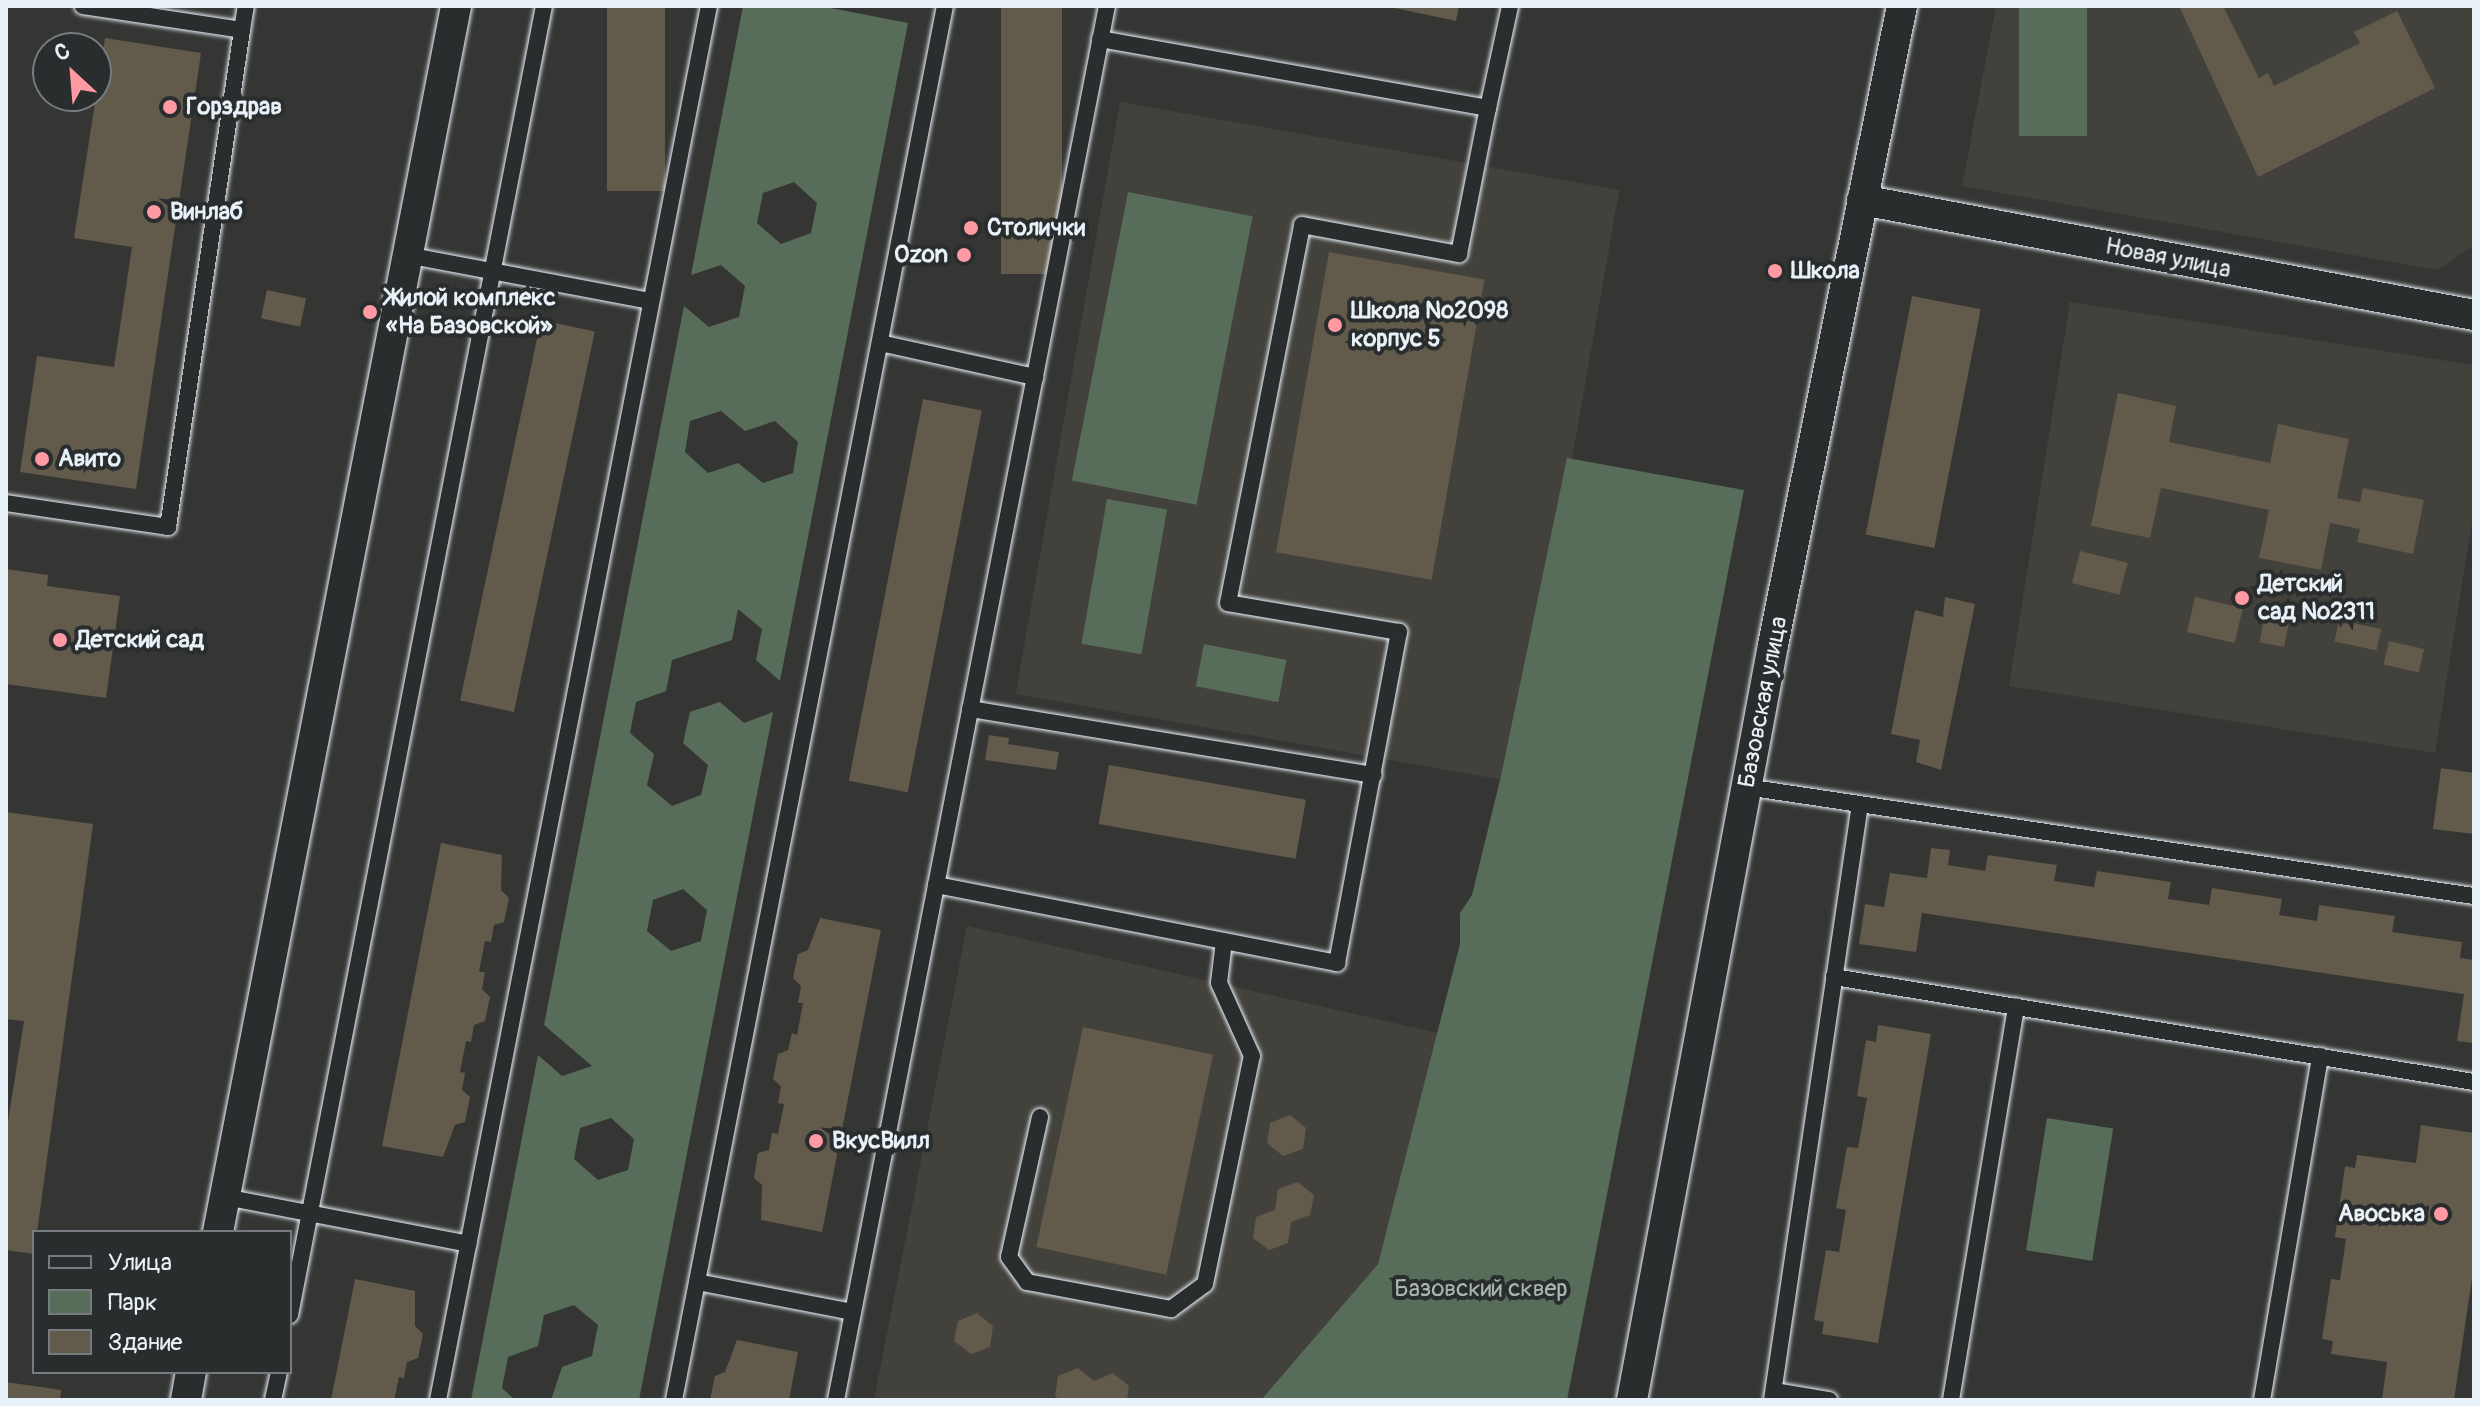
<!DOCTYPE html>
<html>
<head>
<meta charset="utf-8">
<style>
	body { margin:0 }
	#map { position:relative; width:2480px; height:1406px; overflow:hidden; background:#353634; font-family:Pangolin,sans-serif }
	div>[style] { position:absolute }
	.built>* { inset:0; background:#42413b; transform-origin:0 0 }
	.green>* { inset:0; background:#586d59; transform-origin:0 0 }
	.building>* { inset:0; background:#625a4a; transform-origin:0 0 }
	.roads { filter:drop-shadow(0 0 2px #e8f1f8) drop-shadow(0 0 2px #e8f1f8) }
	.lane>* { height:16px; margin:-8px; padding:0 8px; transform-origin:8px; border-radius:8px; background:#2a2d2e }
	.street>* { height:30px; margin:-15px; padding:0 15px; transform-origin:15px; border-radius:15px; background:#2a2d2e }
	.dots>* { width:22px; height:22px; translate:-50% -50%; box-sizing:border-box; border:4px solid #2a2d2e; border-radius:50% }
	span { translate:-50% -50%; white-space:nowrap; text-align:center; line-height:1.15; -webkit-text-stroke:8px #2a2d2e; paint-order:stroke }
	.poi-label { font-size:24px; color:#e8f1f8; font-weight:700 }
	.left { translate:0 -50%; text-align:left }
	.right { translate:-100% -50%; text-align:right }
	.street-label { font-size:24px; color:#e8f1f8 }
	.park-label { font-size:24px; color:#a7b6b0 }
	.frame { position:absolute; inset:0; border:8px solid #e8f1f8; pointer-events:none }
	.legend { position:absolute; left:32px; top:1230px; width:260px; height:144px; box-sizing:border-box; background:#2a2d2e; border:2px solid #767b7f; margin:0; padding:10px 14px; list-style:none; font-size:24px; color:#e8f1f8 }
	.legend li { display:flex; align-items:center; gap:16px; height:40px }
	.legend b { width:40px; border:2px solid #767b7f }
	.north { position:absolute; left:32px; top:32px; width:80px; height:80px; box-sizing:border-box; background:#2a2d2e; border:2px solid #767b7f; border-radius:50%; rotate:334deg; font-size:22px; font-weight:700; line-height:32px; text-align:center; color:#e8f1f8 }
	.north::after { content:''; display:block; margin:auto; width:28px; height:36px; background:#ff9aa2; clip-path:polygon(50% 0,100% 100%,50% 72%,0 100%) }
</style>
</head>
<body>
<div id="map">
	<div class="built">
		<div style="clip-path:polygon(1996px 6px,2474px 6px,2474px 245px,2438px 270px,1962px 186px)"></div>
		<div style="left:1120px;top:102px;width:507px;height:601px;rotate:10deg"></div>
		<div style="clip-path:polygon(2070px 302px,2474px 365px,2474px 509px,2435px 753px,2009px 686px)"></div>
		<div style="clip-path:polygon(967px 926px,1438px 1033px,1378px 1264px,1261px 1400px,874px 1400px)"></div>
	</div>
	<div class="green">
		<div style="clip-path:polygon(evenodd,743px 6px,820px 6px,908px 23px,780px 681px,756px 660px,762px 629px,738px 609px,732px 640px,672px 660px,666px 691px,636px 702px,630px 733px,654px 754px,647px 785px,672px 806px,701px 795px,708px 765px,683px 743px,690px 712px,720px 702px,744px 723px,773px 712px,639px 1400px,551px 1400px,562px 1367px,592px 1356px,598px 1325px,574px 1305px,544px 1315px,538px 1346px,508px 1357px,502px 1388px,515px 1400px,471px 1400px,538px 1055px,562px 1076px,592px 1066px,544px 1025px,684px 306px,709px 327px,739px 317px,745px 286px,721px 265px,691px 275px,743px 6px,794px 182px,817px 203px,811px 233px,781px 244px,757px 223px,763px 193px,794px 182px,743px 6px,721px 411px,745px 431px,775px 421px,798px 442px,793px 473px,763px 483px,738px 463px,708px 473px,685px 452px,690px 421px,721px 411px,743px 6px,683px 889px,707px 910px,701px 941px,671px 951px,647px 931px,653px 900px,683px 889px,743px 6px,611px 1118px,634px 1139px,628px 1170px,598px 1180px,574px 1159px,580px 1128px,611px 1118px)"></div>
		<div style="left:2019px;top:6px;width:68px;height:130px"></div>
		<div style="left:1128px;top:192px;width:127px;height:294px;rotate:11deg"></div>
		<div style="clip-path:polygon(1567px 458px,1744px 490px,1567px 1400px,1261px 1400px,1378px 1264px,1460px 944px,1460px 913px,1472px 895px,1501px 776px)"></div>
		<div style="left:1107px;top:499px;width:61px;height:147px;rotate:10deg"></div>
		<div style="left:1204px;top:644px;width:84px;height:43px;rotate:11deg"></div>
		<div style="left:2047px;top:1118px;width:67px;height:134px;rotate:9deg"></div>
	</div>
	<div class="building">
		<div style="left:607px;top:6px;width:58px;height:185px"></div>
		<div style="left:1001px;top:6px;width:61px;height:268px"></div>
		<div style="clip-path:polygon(1385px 6px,1459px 6px,1456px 21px)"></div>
		<div style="clip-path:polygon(2179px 6px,2223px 6px,2259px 78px,2268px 73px,2274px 86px,2360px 43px,2354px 32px,2397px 11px,2435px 88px,2258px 177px)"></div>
		<div style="clip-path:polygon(105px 38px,201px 53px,136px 489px,20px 472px,37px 356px,114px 367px,132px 247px,74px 238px)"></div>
		<div style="left:1329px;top:252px;width:158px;height:305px;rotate:10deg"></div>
		<div style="left:267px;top:290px;width:40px;height:29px;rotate:12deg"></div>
		<div style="left:1912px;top:296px;width:70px;height:243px;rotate:11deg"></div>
		<div style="left:541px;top:320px;width:55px;height:389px;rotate:12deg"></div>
		<div style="clip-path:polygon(2118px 393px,2176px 406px,2169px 442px,2270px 463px,2278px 424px,2349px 439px,2337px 498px,2360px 502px,2363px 488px,2424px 500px,2413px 554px,2357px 542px,2360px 529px,2330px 523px,2321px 570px,2259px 558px,2269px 510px,2161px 488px,2150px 538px,2091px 526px)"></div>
		<div style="left:923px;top:399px;width:60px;height:389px;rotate:11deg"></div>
		<div style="left:2080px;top:551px;width:49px;height:33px;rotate:14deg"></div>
		<div style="clip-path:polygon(6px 569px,48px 575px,47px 586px,120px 596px,106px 698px,6px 684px)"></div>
		<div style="clip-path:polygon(1945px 597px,1975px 604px,1941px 770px,1916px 762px,1920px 740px,1891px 734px,1915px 610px,1943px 617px)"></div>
		<div style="left:2195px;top:597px;width:49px;height:36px;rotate:13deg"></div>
		<div style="left:2267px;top:604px;width:25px;height:39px;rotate:11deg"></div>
		<div style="left:2339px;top:620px;width:43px;height:22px;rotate:12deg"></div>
		<div style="left:2389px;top:641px;width:36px;height:24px;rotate:13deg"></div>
		<div style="clip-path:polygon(989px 735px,1009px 738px,1008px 744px,1059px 752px,1056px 770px,985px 760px)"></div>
		<div style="left:1109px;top:765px;width:200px;height:60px;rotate:10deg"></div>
		<div style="clip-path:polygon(2441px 768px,2474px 773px,2474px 834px,2433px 829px)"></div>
		<div style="clip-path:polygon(6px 812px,93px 824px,34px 1254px,6px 1250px,6px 1134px,24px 1021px,6px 1019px)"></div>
		<div style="clip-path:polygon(441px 843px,502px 855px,501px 890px,509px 898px,504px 922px,494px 925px,491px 942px,485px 941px,479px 972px,485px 972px,482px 989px,490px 997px,485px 1021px,474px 1025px,471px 1042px,466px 1041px,460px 1072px,465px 1073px,462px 1090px,470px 1097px,465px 1122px,455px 1125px,443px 1157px,382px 1146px)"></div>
		<div style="clip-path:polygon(1931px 848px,1950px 850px,1948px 865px,1985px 871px,1988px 855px,2057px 865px,2054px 881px,2094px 887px,2097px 871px,2171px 882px,2168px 899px,2209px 905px,2212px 888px,2282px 899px,2279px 915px,2317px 921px,2319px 905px,2395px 916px,2392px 932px,2462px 942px,2460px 958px,2474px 960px,2474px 1043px,2457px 1041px,2464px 994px,1922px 913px,1916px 952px,1859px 944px,1865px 904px,1884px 907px,1890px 873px,1927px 878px)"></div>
		<div style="clip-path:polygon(820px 918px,881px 930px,822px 1232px,761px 1220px,762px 1185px,754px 1178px,758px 1153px,769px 1150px,772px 1133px,778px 1134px,784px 1104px,778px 1103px,781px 1086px,773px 1079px,778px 1054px,788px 1050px,792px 1033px,797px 1035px,803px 1003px,798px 1003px,801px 986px,793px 978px,798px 954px,808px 950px)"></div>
		<div style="clip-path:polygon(1878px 1025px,1931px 1034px,1878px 1343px,1822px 1334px,1824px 1322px,1814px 1320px,1826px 1250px,1839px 1252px,1846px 1210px,1836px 1208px,1847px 1147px,1858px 1148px,1867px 1098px,1857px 1096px,1866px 1040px,1876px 1042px)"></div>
		<div style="left:1083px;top:1027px;width:133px;height:225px;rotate:12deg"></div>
		<div style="clip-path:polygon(1290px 1115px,1306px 1128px,1303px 1149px,1283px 1156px,1267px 1143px,1270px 1123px)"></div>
		<div style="clip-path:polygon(2421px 1125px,2474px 1133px,2474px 1265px,2454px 1400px,2382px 1400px,2387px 1362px,2331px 1354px,2333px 1341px,2322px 1339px,2331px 1279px,2340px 1280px,2346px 1239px,2335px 1237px,2345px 1166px,2355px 1168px,2357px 1155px,2416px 1163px)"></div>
		<div style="clip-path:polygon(1298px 1182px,1314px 1195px,1310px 1215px,1291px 1222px,1288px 1243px,1269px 1250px,1253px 1238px,1256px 1217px,1275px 1210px,1278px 1189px)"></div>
		<div style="clip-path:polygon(355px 1279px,415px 1291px,415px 1326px,423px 1334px,418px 1358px,407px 1362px,404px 1378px,399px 1377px,394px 1400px,331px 1400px)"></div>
		<div style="clip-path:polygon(977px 1313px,993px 1326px,990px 1347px,971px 1354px,954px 1341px,958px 1321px)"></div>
		<div style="clip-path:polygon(737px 1340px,798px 1352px,789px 1400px,710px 1400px,715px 1376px,725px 1372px)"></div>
		<div style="clip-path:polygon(1078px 1368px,1094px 1381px,1113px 1373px,1129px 1386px,1127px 1400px,1061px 1400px,1055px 1396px,1058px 1376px)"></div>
		<div style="clip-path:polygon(6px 1382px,61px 1390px,60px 1400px,6px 1400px)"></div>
	</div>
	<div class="roads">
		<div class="lane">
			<div style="left:242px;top:30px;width:24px;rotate:-81deg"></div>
			<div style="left:1100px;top:39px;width:394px;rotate:10.1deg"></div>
			<div style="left:1488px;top:108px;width:104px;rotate:-77.8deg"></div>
			<div style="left:407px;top:255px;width:248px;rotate:10.7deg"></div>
			<div style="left:880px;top:343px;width:159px;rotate:12.4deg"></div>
			<div style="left:6px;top:503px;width:164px;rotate:8.4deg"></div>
			<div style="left:168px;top:527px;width:502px;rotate:-81.53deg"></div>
			<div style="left:242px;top:30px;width:161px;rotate:-171.4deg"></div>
			<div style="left:970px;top:709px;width:409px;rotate:9.3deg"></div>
			<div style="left:1746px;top:787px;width:736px;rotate:8.52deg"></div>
			<div style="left:936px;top:885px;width:409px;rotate:11deg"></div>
			<div style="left:1337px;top:963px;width:337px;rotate:-79.4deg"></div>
			<div style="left:1399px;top:632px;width:173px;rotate:-170.4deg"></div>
			<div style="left:1228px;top:603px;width:385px;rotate:-78.9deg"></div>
			<div style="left:1302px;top:225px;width:160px;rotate:10.5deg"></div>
			<div style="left:1459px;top:254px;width:149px;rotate:-78.8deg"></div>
			<div style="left:1834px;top:977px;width:649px;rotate:9.32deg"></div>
			<div style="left:1040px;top:1117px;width:143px;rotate:102.5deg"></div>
			<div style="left:1009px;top:1257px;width:31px;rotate:54deg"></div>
			<div style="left:1027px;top:1282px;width:147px;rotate:10.6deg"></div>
			<div style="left:1171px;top:1309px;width:42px;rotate:-36.3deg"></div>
			<div style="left:1205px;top:1284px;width:233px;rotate:-78.4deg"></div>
			<div style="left:1252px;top:1056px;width:80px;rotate:-114.3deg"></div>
			<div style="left:1219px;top:983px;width:42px;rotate:-83.2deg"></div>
			<div style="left:225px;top:1197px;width:248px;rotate:10.9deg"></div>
			<div style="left:697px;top:1282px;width:159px;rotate:10.9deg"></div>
			<div style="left:290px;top:1315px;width:1333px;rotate:-79.02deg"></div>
			<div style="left:1774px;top:1391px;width:56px;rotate:9.3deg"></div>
			<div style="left:273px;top:1400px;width:29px;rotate:-78deg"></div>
			<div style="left:438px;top:1400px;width:1420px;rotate:-79deg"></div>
			<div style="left:674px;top:1400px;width:1420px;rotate:-79deg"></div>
			<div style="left:836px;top:1400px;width:1420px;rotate:-79deg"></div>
			<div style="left:1772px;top:1400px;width:602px;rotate:-81.6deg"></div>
			<div style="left:1951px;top:1400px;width:399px;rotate:-80.6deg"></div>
			<div style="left:2262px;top:1400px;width:349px;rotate:-80.4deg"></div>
		</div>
		<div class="street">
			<div style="left:1862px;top:200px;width:623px;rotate:10.64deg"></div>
			<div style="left:218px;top:1232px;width:1249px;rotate:-79.01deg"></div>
			<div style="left:186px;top:1400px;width:28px;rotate:-80deg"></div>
			<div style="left:1632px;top:1400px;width:768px;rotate:-79.42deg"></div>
			<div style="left:1773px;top:645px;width:652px;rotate:-78.59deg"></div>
		</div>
	</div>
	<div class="dots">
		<div style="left:170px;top:107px;background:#ff9aa2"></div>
		<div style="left:154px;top:212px;background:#ff9aa2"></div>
		<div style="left:971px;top:228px;background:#ff9aa2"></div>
		<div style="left:964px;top:255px;background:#ff9aa2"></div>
		<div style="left:1775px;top:271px;background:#ff9aa2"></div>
		<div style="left:370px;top:312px;background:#ff9aa2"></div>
		<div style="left:1335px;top:325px;background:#ff9aa2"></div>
		<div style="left:42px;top:459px;background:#ff9aa2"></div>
		<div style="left:2242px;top:598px;background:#ff9aa2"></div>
		<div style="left:60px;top:640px;background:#ff9aa2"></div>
		<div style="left:816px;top:1141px;background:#ff9aa2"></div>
		<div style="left:2441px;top:1214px;background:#ff9aa2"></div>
	</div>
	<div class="poi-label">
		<span class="left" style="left:186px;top:107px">Горздрав</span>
		<span class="left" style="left:170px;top:212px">Винлаб</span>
		<span class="left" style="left:987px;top:228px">Столички</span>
		<span class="right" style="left:948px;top:255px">Ozon</span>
		<span class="left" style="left:1791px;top:271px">Школа</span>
		<span class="left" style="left:386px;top:312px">Жилой комплекс<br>«На Базовской»</span>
		<span class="left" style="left:1351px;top:325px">Школа №2098<br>корпус 5</span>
		<span class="left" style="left:58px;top:459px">Авито</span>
		<span class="left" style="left:2258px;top:598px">Детский<br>сад №2311</span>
		<span class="left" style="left:76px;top:640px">Детский сад</span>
		<span class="left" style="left:832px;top:1141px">ВкусВилл</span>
		<span class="right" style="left:2425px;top:1214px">Авоська</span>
	</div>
	<div class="street-label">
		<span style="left:2168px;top:258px;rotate:11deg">Новая улица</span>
		<span style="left:1763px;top:702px;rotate:-79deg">Базовская улица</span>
	</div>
	<div class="park-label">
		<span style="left:1481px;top:1289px">Базовский сквер</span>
	</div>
	<div class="frame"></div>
	<ul class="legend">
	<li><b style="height:10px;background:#2a2d2e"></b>Улица</li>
	<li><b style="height:22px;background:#586d59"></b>Парк</li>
	<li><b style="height:22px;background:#625a4a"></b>Здание</li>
	</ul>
	<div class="north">С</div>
</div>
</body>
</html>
